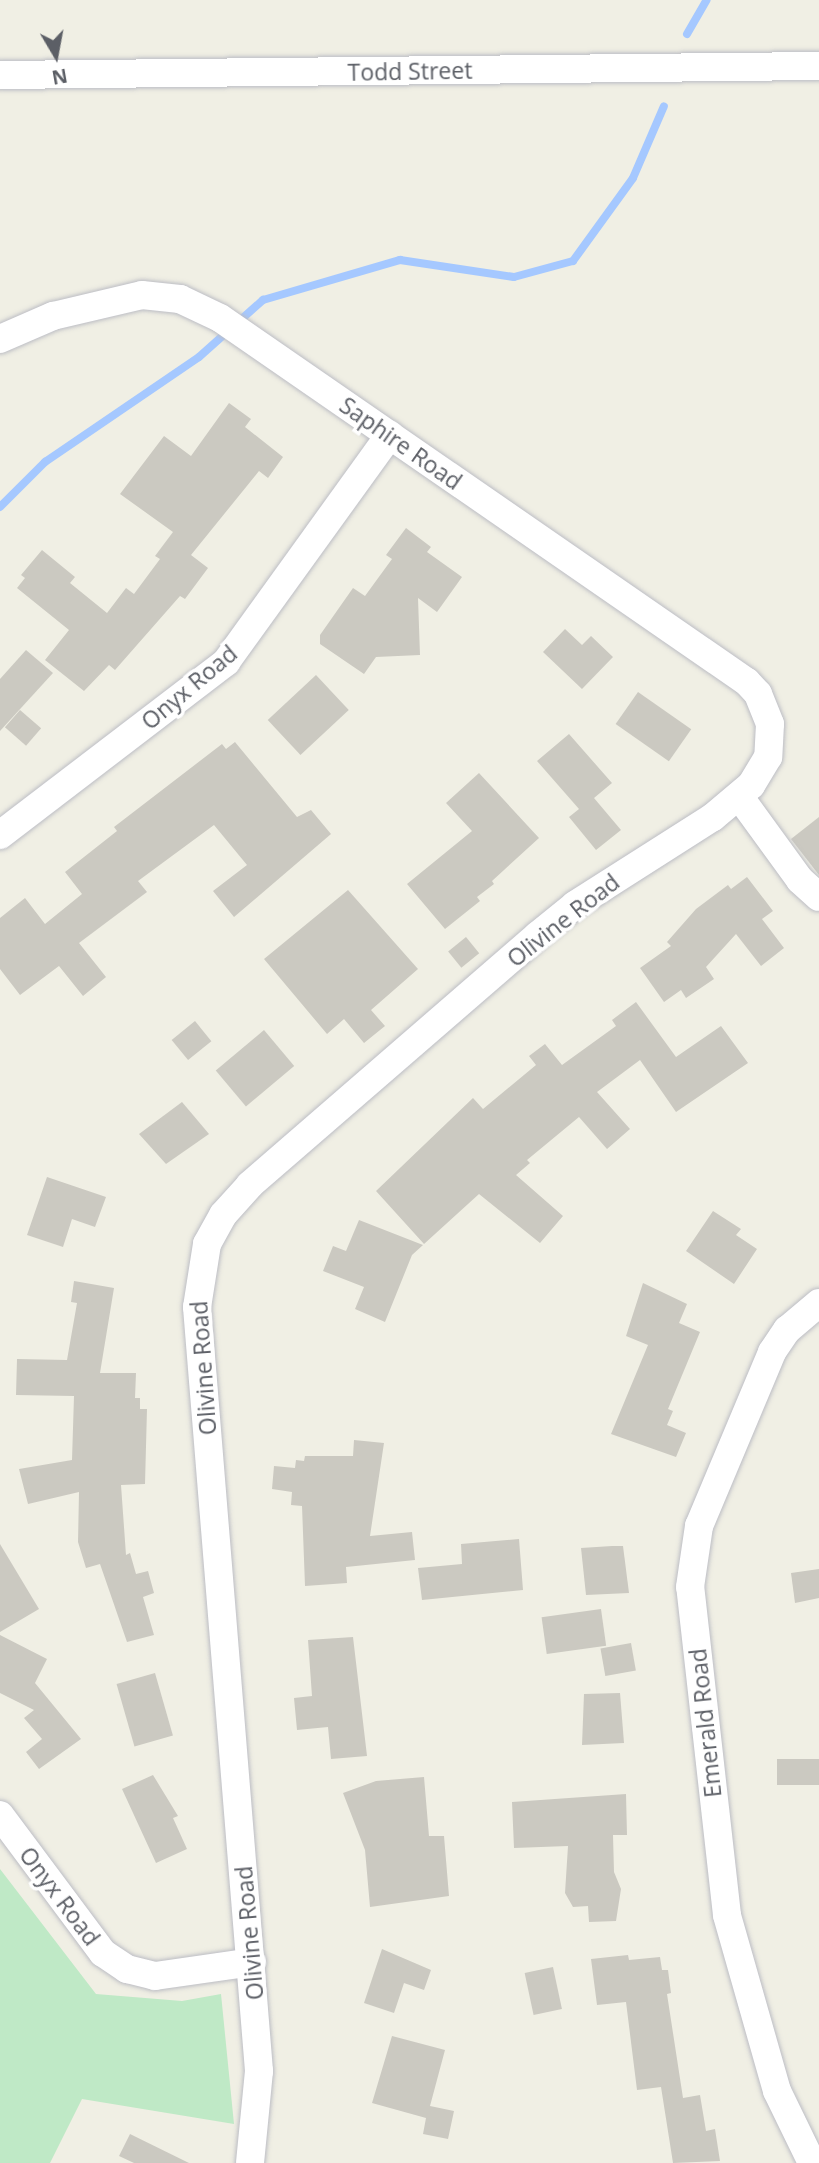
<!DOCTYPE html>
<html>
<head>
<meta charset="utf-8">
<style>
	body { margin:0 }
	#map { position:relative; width:819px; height:2163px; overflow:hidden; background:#f0efe4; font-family:"Open Sans",sans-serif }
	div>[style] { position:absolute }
	.green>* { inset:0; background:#bfe9c6 }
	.stream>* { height:8px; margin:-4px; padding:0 4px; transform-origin:4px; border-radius:4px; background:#a5c8ff }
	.building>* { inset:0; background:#cbc9c1; transform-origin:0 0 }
	.roads { filter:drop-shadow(0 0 2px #bcbdc4) drop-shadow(0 0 2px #bcbdc4) }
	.minor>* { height:28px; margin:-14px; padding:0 14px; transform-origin:14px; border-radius:14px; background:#fff }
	span { translate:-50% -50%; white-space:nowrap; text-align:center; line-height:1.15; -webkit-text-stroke:7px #fff; paint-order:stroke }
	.street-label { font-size:23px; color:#5c5f66 }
	.north { position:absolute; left:21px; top:21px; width:70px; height:70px; -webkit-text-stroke:5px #fff; paint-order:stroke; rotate:170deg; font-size:19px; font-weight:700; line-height:28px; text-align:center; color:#5c5f66 }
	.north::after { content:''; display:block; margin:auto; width:24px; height:32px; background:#5c5f66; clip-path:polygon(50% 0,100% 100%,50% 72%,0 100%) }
</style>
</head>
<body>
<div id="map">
	<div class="green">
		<div style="clip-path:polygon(0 1869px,96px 1994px,182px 2001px,221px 1994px,234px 2124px,82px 2099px,50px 2163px,0 2163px)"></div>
	</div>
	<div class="stream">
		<div style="left:687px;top:34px;width:39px;rotate:-60deg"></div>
		<div style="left:0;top:507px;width:64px;rotate:-45deg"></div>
		<div style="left:45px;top:462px;width:186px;rotate:-34.3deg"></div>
		<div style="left:199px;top:357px;width:86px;rotate:-41.7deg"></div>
		<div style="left:263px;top:300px;width:143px;rotate:-16.3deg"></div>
		<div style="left:400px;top:260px;width:115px;rotate:8.5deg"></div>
		<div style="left:514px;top:277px;width:61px;rotate:-15.2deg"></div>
		<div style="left:573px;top:261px;width:102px;rotate:-54.1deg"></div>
		<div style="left:633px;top:178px;width:78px;rotate:-66.7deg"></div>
	</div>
	<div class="building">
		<div style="clip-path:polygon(229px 403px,251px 419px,245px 427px,283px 457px,268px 478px,259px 471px,191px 555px,208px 568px,185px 599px,180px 596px,115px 670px,109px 665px,84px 691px,45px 660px,69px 630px,17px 588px,25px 578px,21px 575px,42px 550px,75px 577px,70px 583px,107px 613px,126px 588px,134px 594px,160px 559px,155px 556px,173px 532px,120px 494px,164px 436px,191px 456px)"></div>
		<div style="clip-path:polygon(406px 528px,431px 547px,427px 552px,462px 577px,437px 612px,418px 598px,420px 655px,376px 657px,364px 674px,320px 644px,320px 635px,353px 588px,365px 596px,392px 559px,386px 555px)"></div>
		<div style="clip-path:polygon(565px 629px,582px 645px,591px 636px,613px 657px,582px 689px,543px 652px)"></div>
		<div style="clip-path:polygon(26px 650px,53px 673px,0 731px,0 679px)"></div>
		<div style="left:316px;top:675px;width:48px;height:66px;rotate:47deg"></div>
		<div style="left:638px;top:692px;width:65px;height:39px;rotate:35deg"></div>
		<div style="left:20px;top:710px;width:28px;height:23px;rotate:41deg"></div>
		<div style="clip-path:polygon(569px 734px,612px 783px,594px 798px,621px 830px,596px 850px,569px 817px,579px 809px,537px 761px)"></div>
		<div style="clip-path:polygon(235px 742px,297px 817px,311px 810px,331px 834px,234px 917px,213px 891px,247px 865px,214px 825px,138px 881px,147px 892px,79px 943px,106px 977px,83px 996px,59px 966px,20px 995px,0 969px,0 918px,25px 898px,45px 924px,82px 894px,65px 872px,117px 831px,114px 827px,222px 744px,226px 749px)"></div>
		<div style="clip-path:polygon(479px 773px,539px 838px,492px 881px,494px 884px,477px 897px,480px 901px,445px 929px,407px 884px,472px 831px,446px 803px)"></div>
		<div style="clip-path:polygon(819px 817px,819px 875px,791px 839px)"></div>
		<div style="clip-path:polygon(747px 877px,773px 911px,762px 919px,784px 948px,761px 966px,736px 934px,706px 967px,714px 979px,686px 998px,681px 990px,664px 1002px,640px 968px,671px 946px,667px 942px,696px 909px,728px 885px,731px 889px)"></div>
		<div style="clip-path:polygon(348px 890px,418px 969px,371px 1010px,385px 1026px,364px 1043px,344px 1019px,327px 1034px,264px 959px)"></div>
		<div style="left:466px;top:937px;width:21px;height:23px;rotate:51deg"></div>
		<div style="clip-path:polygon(636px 1002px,676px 1057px,721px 1026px,748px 1063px,676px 1112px,640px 1060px,597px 1092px,630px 1129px,607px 1149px,579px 1117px,527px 1160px,530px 1163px,516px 1175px,563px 1216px,540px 1243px,479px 1194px,424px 1244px,376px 1191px,473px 1098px,483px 1109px,536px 1065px,529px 1056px,545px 1044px,562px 1065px,616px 1026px,612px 1020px)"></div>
		<div style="left:195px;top:1021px;width:26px;height:30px;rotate:51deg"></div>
		<div style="left:264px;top:1030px;width:47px;height:63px;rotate:50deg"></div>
		<div style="clip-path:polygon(182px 1102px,209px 1134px,166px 1164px,139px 1134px)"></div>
		<div style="clip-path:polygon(47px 1177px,106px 1197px,95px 1227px,72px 1219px,63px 1247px,27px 1235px)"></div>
		<div style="clip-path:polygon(713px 1211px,741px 1229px,736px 1235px,757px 1249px,734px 1284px,686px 1251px)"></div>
		<div style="clip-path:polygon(359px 1220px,423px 1245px,412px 1255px,385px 1322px,355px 1309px,364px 1287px,323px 1271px,333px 1246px,346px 1251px)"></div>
		<div style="clip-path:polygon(74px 1281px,114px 1288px,100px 1373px,136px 1373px,135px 1398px,140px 1398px,140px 1409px,147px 1409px,145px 1484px,121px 1485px,126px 1555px,130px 1553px,136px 1574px,148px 1571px,154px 1593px,143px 1597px,154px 1635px,127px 1642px,100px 1564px,86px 1568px,78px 1542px,79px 1492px,28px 1504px,19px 1469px,72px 1460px,74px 1396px,16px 1395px,17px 1359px,67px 1360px,77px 1303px,71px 1302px)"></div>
		<div style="clip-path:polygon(643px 1283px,687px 1304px,679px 1323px,700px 1332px,668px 1409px,673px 1411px,667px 1425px,686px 1433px,676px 1457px,611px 1434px,648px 1345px,626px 1336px)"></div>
		<div style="clip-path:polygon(354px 1440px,384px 1443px,370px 1536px,412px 1532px,415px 1560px,346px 1567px,347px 1583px,305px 1586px,302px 1506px,291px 1505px,292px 1492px,272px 1489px,274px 1466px,295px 1468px,296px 1460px,304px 1461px,305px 1456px,353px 1456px)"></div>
		<div style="clip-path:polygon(519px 1539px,523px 1590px,422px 1600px,418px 1568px,462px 1564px,461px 1544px)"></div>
		<div style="clip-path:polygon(0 1544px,39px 1609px,0 1632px)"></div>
		<div style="clip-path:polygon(612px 1546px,623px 1546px,629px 1593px,586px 1595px,581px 1548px)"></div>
		<div style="clip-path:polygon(819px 1569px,819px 1598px,795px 1603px,791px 1573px)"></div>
		<div style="left:601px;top:1609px;width:37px;height:60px;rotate:82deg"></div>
		<div style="clip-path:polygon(0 1635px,47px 1659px,35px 1683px,81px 1739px,39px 1769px,26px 1752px,42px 1739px,24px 1718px,34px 1710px,0 1693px)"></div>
		<div style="clip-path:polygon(353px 1637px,367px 1756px,331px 1759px,328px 1727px,297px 1730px,294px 1698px,312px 1696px,308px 1640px)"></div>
		<div style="left:631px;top:1643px;width:28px;height:31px;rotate:80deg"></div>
		<div style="left:155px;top:1673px;width:65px;height:40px;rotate:74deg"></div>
		<div style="clip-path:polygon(620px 1693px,624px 1743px,582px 1745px,584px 1694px)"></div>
		<div style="left:819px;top:1759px;width:26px;height:42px;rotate:90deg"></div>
		<div style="clip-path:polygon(153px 1775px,178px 1816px,173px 1818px,187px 1849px,156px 1863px,122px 1789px)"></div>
		<div style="clip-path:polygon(424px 1777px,429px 1836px,444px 1836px,449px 1896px,370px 1907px,365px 1850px,343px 1793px,376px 1781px)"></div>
		<div style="clip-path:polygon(626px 1794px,627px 1835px,613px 1835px,614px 1872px,621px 1889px,616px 1921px,589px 1922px,588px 1906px,573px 1907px,565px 1893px,568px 1846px,514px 1848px,512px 1802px)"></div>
		<div style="clip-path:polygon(382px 1949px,431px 1970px,424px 1990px,404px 1983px,394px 2013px,364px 2003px)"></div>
		<div style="clip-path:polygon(628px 1955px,629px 1960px,660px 1957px,662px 1970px,668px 1970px,671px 1993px,667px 1994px,683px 2098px,700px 2095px,706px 2131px,715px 2129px,720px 2161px,673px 2163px,661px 2087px,637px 2090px,626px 2002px,597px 2005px,591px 1959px)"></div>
		<div style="left:553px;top:1967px;width:43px;height:29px;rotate:78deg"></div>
		<div style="clip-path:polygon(392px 2036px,445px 2050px,430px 2106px,454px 2111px,448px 2139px,423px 2134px,426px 2118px,372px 2103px)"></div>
		<div style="clip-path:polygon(130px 2134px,189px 2163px,134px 2163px,119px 2156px)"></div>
	</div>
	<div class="roads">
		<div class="minor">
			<div style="left:0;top:75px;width:819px;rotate:-0.63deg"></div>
			<div style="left:0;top:339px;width:58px;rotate:-23.5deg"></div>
			<div style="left:53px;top:316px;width:91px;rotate:-13.3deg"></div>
			<div style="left:142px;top:295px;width:38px;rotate:6deg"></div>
			<div style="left:180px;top:299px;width:44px;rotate:25.4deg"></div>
			<div style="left:220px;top:318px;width:640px;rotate:34.63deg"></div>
			<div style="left:747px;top:682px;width:16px;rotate:47deg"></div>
			<div style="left:758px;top:694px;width:32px;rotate:68deg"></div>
			<div style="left:770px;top:724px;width:33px;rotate:93deg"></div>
			<div style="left:768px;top:757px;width:33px;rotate:121deg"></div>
			<div style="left:751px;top:785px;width:50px;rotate:139.9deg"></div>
			<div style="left:713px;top:817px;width:164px;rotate:147.5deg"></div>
			<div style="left:575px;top:905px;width:49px;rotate:140.8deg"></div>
			<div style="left:537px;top:936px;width:380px;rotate:139.1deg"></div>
			<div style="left:250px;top:1185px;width:40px;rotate:132deg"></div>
			<div style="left:223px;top:1215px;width:33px;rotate:119deg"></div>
			<div style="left:207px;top:1244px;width:64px;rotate:99deg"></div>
			<div style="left:197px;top:1307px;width:767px;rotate:85.36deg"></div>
			<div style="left:259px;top:2071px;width:92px;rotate:95.6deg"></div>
			<div style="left:739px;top:796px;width:104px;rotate:54deg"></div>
			<div style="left:800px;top:880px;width:25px;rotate:42deg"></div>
			<div style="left:0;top:835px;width:285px;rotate:-37.4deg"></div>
			<div style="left:226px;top:662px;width:280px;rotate:-54.2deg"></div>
			<div style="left:0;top:1815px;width:172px;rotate:53.3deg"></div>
			<div style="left:103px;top:1953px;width:29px;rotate:34deg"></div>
			<div style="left:127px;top:1969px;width:29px;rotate:14deg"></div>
			<div style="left:155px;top:1976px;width:98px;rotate:-8.2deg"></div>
			<div style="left:812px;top:2163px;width:80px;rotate:-115.9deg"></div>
			<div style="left:777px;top:2091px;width:183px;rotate:-105.9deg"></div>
			<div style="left:727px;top:1915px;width:330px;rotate:-96.4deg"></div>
			<div style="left:690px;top:1587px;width:62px;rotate:-81.6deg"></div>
			<div style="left:699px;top:1526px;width:189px;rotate:-67.2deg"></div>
			<div style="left:772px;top:1352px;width:27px;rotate:-56deg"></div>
			<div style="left:787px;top:1330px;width:42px;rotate:-40.2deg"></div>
		</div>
	</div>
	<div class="street-label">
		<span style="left:410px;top:71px;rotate:-1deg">Todd Street</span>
		<span style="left:401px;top:443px;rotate:35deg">Saphire Road</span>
		<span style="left:189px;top:687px;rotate:-40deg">Onyx Road</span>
		<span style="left:563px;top:920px;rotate:-38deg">Olivine Road</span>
		<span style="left:203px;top:1368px;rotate:-94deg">Olivine Road</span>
		<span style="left:705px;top:1723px;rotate:-96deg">Emerald Road</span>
		<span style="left:60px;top:1896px;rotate:53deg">Onyx Road</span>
		<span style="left:249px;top:1933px;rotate:-95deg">Olivine Road</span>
	</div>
	<div class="north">N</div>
</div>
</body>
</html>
